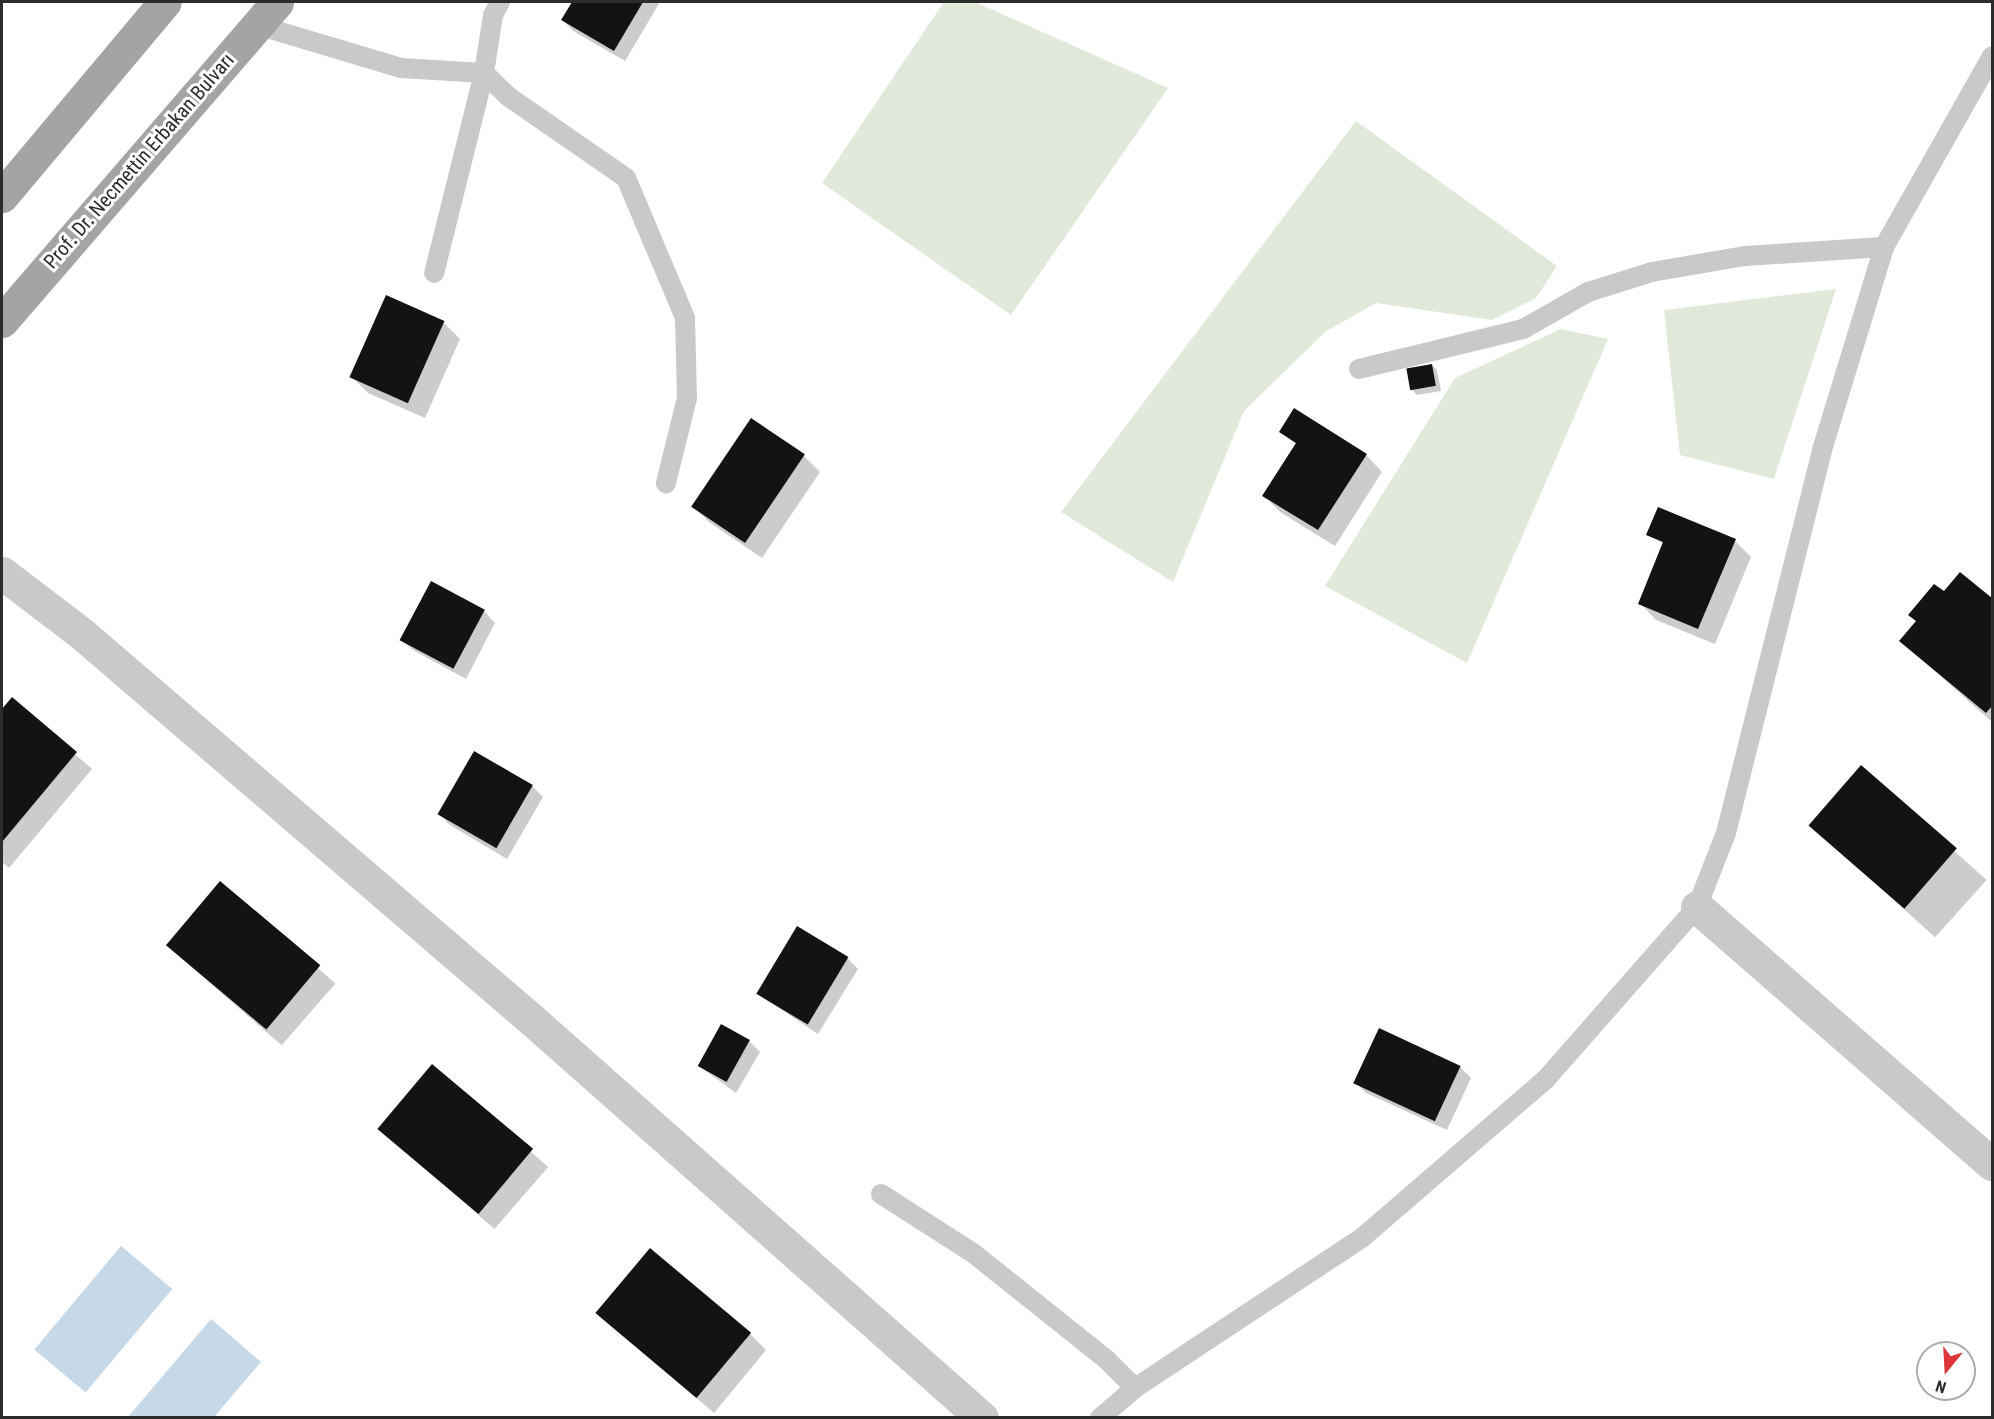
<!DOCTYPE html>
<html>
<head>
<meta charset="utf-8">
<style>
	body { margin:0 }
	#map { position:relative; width:1994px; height:1419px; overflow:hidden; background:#fff; font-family:"Roboto Condensed",sans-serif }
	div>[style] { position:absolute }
	.green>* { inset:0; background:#e1e9da }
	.water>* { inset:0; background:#c6d9e9; transform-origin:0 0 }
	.shadow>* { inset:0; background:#0003; transform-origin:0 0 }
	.building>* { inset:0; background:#131313; transform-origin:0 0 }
	.lane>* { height:20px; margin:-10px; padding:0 10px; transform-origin:10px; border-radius:10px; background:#c9c9c9 }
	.street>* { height:33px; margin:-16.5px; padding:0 16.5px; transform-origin:16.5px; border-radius:16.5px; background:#c9c9c9 }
	.primary>* { height:33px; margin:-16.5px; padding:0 16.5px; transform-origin:16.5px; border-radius:16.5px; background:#a4a4a4 }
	span { translate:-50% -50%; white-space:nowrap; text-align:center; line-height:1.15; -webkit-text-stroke:6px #fff; paint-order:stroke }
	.street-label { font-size:20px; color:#2c2c2c }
	.frame { position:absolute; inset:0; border:3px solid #2c2c2c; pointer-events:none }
	.north { position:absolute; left:1916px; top:1341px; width:60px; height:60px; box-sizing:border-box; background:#fff; border:2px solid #ababab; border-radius:50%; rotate:198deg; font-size:16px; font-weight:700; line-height:24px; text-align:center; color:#2c2c2c }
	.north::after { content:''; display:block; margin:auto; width:21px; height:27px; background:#dc3538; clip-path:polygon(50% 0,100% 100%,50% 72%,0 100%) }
</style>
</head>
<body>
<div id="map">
	<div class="green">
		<div style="clip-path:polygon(944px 2px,975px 2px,1168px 88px,1011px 315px,822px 183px)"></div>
		<div style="clip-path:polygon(1356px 121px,1557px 266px,1536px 298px,1492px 320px,1376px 303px,1325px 332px,1244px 411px,1173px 582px,1061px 512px)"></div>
		<div style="clip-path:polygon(1836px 289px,1774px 479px,1680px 455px,1664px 310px)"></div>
		<div style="clip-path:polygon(1561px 329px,1608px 339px,1467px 663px,1325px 586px,1455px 378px)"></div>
	</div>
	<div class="water">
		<div style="left:121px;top:1246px;width:67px;height:135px;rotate:40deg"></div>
		<div style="clip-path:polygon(211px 1319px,261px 1362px,214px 1417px,128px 1417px)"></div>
	</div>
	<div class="shadow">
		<div style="clip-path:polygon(573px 2px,660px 2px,625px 61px,573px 31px,563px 20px)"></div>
		<div style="clip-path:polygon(444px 323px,460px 339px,425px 418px,368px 393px,351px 376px)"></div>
		<div style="clip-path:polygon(1432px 365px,1437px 370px,1441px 391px,1417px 395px,1412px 390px)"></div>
		<div style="clip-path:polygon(1281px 432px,1366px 455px,1382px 472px,1335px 546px,1280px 512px,1264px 495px,1296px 444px)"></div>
		<div style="clip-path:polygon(804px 456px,820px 472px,762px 558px,709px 522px,693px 506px)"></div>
		<div style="clip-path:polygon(1648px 535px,1735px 541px,1751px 557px,1715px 644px,1656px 620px,1640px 603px,1664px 544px)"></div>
		<div style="clip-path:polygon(1960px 574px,1992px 600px,1992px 722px,1901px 641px)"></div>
		<div style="clip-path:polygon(431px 583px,485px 612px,495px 623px,466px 679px,413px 650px,402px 640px)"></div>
		<div style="clip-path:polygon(12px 699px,92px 769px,9px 868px,2px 862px,2px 712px)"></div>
		<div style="left:1861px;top:767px;width:169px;height:77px;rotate:42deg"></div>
		<div style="clip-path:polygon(532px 786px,543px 797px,507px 859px,450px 825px,439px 814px)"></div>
		<div style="left:220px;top:883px;width:153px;height:82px;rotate:41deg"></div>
		<div style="clip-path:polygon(847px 958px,858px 969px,818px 1034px,758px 994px)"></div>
		<div style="clip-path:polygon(1380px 1030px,1460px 1067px,1471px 1078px,1447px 1130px,1366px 1093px,1355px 1082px)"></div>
		<div style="clip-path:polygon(749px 1041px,760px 1052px,736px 1093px,699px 1066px)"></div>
		<div style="left:432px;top:1066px;width:154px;height:82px;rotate:41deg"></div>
		<div style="clip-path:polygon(597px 1313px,750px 1334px,766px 1350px,714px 1413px)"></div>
	</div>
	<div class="building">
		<div style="clip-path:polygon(572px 2px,643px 2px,614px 51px,561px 20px)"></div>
		<div style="left:386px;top:295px;width:64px;height:90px;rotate:24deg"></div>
		<div style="left:1432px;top:364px;width:22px;height:26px;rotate:80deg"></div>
		<div style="clip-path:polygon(1294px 408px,1367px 454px,1318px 530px,1262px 496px,1296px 443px,1279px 432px)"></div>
		<div style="left:751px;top:418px;width:65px;height:107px;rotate:34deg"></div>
		<div style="clip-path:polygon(1658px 507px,1736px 539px,1698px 629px,1638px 604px,1663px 542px,1646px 535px)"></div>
		<div style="clip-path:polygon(1960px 572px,1992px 598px,1992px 706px,1986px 713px,1899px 641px,1916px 621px,1908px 615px,1934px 584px,1944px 591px)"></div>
		<div style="left:431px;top:581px;width:61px;height:67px;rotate:28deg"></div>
		<div style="clip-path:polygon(12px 697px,77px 752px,2px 842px,2px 709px)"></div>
		<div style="left:474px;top:751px;width:68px;height:73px;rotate:30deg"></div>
		<div style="left:1861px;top:765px;width:127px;height:80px;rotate:41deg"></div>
		<div style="left:220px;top:881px;width:131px;height:84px;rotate:40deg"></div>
		<div style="left:797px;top:926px;width:60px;height:79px;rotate:31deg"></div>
		<div style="left:721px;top:1024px;width:33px;height:48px;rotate:29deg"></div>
		<div style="left:1379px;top:1028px;width:90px;height:61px;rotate:25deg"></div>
		<div style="left:432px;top:1064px;width:132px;height:85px;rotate:40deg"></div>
		<div style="left:650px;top:1248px;width:132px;height:85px;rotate:40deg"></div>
	</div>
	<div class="lane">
		<div style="left:500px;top:2px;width:15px;rotate:118deg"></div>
		<div style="left:493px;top:15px;width:59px;rotate:98.8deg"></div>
		<div style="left:484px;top:73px;width:35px;rotate:44deg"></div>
		<div style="left:509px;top:97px;width:142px;rotate:34.7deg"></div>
		<div style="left:626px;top:178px;width:152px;rotate:67.1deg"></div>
		<div style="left:685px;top:318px;width:80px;rotate:88.6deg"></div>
		<div style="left:687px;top:398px;width:88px;rotate:103.9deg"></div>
		<div style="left:257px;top:25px;width:150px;rotate:16.6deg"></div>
		<div style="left:401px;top:68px;width:83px;rotate:3.4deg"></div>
		<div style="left:484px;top:73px;width:206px;rotate:104deg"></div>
		<div style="left:1359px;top:369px;width:169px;rotate:-13.7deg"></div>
		<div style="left:1523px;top:329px;width:75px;rotate:-29.6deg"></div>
		<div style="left:1588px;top:292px;width:67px;rotate:-17.4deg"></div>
		<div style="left:1652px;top:272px;width:94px;rotate:-9.8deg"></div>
		<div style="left:1745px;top:256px;width:139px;rotate:-3.7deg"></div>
		<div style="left:881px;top:1194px;width:109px;rotate:32.7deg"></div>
		<div style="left:973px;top:1253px;width:170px;rotate:38.6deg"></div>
		<div style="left:1106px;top:1359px;width:41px;rotate:45deg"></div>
		<div style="left:1100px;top:1418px;width:46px;rotate:-40.6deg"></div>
		<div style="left:1135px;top:1388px;width:273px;rotate:-33.5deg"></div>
		<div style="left:1363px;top:1237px;width:242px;rotate:-40.8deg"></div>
		<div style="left:1546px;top:1079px;width:229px;rotate:-48.7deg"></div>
		<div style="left:1697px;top:907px;width:79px;rotate:-68.6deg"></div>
		<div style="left:1726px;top:833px;width:395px;rotate:-75.9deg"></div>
		<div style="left:1822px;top:450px;width:212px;rotate:-73deg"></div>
		<div style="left:1884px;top:247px;width:219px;rotate:-60.5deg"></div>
	</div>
	<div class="street">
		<div style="left:2px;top:573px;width:101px;rotate:37.3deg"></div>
		<div style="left:82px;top:634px;width:593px;rotate:40.62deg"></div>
		<div style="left:532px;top:1020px;width:601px;rotate:41.49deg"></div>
		<div style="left:1697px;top:907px;width:391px;rotate:41.1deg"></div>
	</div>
	<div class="primary">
		<div style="left:2px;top:196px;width:253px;rotate:-50deg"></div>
		<div style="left:2px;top:321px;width:421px;rotate:-49.2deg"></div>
	</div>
	<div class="street-label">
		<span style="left:139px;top:161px;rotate:-49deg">Prof. Dr. Necmettin Erbakan Bulvarı</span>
	</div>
	<div class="frame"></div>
	<div class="north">N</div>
</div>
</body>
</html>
